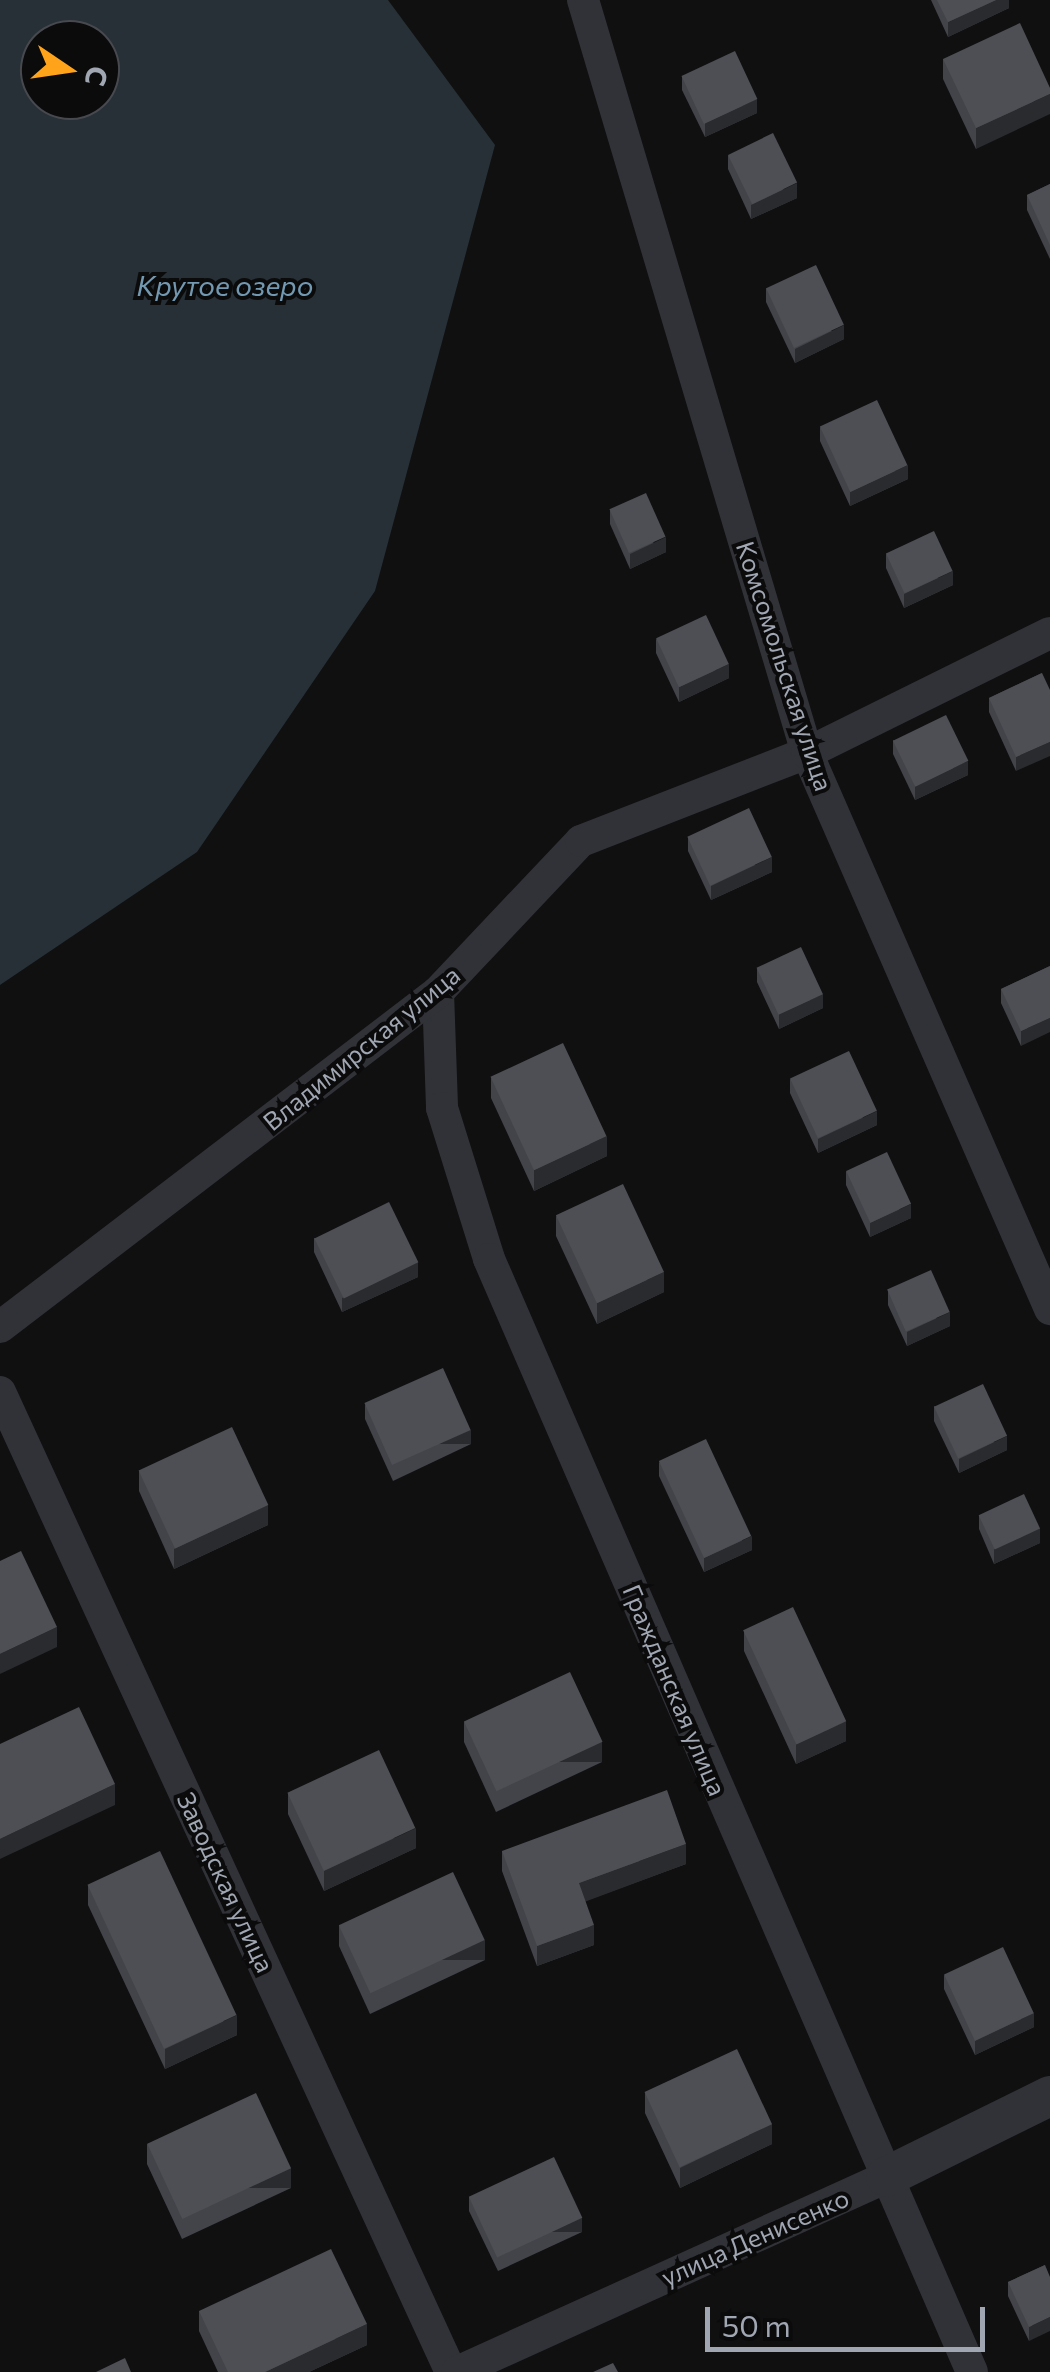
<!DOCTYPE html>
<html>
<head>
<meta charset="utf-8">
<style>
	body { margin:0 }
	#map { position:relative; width:1050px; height:2372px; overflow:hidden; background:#101011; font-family:Commissioner,sans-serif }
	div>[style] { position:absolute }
	.water>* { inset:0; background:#263036 }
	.minor>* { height:32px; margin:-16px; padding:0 16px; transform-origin:16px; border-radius:16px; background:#313237 }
	.tertiary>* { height:40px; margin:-20px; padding:0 20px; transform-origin:20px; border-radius:20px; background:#313237 }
	.wall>* { inset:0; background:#43444a }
	.shaded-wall>* { inset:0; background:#2a2b2e; transform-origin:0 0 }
	.building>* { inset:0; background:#4d4f55; transform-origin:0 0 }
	span { translate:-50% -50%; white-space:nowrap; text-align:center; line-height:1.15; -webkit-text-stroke:8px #0b0b0c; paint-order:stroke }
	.street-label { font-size:25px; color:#a0a7b3 }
	.water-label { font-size:28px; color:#7399b2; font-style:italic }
	.north { position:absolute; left:20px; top:20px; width:100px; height:100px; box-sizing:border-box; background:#0b0b0c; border:2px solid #47494f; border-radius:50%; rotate:103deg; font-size:28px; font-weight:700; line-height:40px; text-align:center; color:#a0a7b3 }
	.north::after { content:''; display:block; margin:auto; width:35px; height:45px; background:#ffa31a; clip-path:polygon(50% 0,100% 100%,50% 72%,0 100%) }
	.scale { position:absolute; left:705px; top:2307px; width:280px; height:45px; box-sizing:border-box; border:5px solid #a0a7b3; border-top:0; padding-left:12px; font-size:30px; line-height:35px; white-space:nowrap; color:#a0a7b3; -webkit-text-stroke:8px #0b0b0c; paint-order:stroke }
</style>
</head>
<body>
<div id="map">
	<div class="water">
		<div style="clip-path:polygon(evenodd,0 0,388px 0,495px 145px,375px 591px,197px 852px,0 985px,0 0,40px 40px,100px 40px,100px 100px,40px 100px,40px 40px)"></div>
	</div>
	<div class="minor">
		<div style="left:583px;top:0;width:786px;rotate:73.43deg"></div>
		<div style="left:807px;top:753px;width:607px;rotate:66.39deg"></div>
		<div style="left:438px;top:992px;width:116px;rotate:88deg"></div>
		<div style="left:442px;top:1108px;width:158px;rotate:72.7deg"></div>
		<div style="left:489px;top:1259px;width:1213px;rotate:66.54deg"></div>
		<div style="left:0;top:1327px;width:551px;rotate:-37.41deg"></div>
		<div style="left:438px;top:992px;width:208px;rotate:-46.6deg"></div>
		<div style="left:581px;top:841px;width:243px;rotate:-21.3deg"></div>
		<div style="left:807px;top:753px;width:271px;rotate:-26.3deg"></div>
		<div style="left:0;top:1392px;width:1079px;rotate:65.29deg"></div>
		<div style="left:457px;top:2372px;width:471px;rotate:-24.4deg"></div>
	</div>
	<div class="tertiary">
		<div style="left:886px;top:2177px;width:183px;rotate:-26.3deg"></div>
	</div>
	<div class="wall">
		<div style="clip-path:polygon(931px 0,1009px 0,1009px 8px,948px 37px)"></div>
		<div style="clip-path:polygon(943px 59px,1050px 88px,976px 149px,943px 79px)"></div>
		<div style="clip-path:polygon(682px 76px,757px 113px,705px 137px,682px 90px)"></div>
		<div style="clip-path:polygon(728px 155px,797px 198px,751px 219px,728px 169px)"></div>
		<div style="clip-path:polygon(1050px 184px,1050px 259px,1027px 210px,1027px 195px)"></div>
		<div style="clip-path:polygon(766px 288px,844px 339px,795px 363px,766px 302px)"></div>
		<div style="clip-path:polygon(820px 427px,908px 479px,850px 506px,820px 441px)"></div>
		<div style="clip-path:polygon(610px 510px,666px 552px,630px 569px,610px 524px)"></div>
		<div style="clip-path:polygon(886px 554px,953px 585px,904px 608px,886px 568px)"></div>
		<div style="clip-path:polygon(656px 639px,729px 678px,679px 702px,656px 653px)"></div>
		<div style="clip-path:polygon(1042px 673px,1016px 771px,989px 712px,989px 698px)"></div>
		<div style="clip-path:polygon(893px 740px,968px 775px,915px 800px,893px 754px)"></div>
		<div style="clip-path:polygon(688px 837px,772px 872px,711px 900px,688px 851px)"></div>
		<div style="clip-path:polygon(1050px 966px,1021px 1046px,1001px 1003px,1001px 989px)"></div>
		<div style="clip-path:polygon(757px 968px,823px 1008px,779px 1029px,757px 982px)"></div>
		<div style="clip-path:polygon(491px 1078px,607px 1156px,534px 1191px,491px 1098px)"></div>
		<div style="clip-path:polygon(790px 1079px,877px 1125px,818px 1153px,790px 1093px)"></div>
		<div style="clip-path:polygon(846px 1171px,911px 1218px,870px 1237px,846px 1185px)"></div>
		<div style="clip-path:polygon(556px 1216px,664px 1292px,597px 1324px,556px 1236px)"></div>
		<div style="clip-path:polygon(314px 1238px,418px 1277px,342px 1312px,314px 1252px)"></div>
		<div style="clip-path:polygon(888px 1291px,950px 1326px,907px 1346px,888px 1305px)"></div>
		<div style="clip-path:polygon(365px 1405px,471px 1444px,393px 1481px,365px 1419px)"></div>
		<div style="clip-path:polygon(934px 1406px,1007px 1450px,959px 1473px,934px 1421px)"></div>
		<div style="clip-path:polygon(659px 1462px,752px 1550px,704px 1572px,659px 1476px)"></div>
		<div style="clip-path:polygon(139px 1471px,268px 1525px,174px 1569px,139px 1491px)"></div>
		<div style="clip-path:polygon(979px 1515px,1040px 1543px,994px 1564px,979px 1529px)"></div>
		<div style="clip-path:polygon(744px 1631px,846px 1741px,796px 1764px,744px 1651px)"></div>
		<div style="clip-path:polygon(464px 1722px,602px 1762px,496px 1812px,464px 1742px)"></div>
		<div style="clip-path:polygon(288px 1793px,416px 1848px,324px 1891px,288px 1814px)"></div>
		<div style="clip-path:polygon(502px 1851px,686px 1864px,585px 1901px,594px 1945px,537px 1966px,502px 1871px)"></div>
		<div style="clip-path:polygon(88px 1885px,237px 2035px,165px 2069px,88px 1905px)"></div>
		<div style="clip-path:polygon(339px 1926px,485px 1960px,370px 2014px,339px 1946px)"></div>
		<div style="clip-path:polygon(944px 1975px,1034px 2027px,975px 2055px,944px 1989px)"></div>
		<div style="clip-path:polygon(645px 2093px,772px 2144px,680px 2188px,645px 2113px)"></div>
		<div style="clip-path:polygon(147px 2144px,291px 2188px,182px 2239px,147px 2164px)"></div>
		<div style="clip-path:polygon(469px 2197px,582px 2232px,498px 2271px,469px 2211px)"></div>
		<div style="clip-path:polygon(1045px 2265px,1029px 2341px,1008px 2296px,1008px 2282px)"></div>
		<div style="clip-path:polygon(199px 2311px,367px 2345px,309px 2372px,218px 2372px,199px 2331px)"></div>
	</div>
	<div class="shaded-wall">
		<div style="clip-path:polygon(996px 0,1009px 0,1009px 8px,948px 37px,948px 22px)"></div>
		<div style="clip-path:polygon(1050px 94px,1050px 114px,976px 149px,976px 128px)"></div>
		<div style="clip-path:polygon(757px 99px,757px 113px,705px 137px,705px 123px)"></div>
		<div style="clip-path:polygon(797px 183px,797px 198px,751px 219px,751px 205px)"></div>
		<div style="clip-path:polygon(844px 325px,844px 339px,795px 363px,795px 349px)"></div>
		<div style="clip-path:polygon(908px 465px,908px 479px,850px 506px,850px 492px)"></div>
		<div style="clip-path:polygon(666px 537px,666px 552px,630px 569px,630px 554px)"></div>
		<div style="clip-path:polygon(953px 571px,953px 585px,904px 608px,904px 594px)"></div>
		<div style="clip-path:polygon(729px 664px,729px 678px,679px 702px,679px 687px)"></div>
		<div style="clip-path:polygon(1050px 742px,1050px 756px,1016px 771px,1016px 757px)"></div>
		<div style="clip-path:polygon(968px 761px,968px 775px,915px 800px,915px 786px)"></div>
		<div style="clip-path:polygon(772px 857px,772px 872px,711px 900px,711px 886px)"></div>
		<div style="clip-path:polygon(823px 994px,823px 1008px,779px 1029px,779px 1014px)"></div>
		<div style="clip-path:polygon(1050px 1018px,1050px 1032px,1021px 1046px,1021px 1031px)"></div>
		<div style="clip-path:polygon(877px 1111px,877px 1125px,818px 1153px,818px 1139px)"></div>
		<div style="clip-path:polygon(607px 1136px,607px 1156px,534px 1191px,534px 1170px)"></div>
		<div style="clip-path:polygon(911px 1204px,911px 1218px,870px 1237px,870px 1223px)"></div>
		<div style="clip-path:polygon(418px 1262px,418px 1277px,342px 1312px,342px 1298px)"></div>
		<div style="clip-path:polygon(664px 1272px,664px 1292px,597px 1324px,597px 1303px)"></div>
		<div style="clip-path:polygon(950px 1312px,950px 1326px,907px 1346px,907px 1332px)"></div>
		<div style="left:471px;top:1430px;width:14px;height:86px;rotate:90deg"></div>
		<div style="clip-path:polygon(1007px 1436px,1007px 1450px,959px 1473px,959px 1459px)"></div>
		<div style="clip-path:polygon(268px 1505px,268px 1525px,174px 1569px,174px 1549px)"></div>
		<div style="clip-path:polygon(1040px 1528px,1040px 1543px,994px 1564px,994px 1549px)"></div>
		<div style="clip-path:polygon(752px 1536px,752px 1550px,704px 1572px,704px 1558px)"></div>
		<div style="clip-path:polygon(57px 1627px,57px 1647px,0 1674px,0 1654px)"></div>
		<div style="clip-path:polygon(846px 1721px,846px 1741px,796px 1764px,796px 1744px)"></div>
		<div style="left:602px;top:1742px;width:20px;height:117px;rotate:90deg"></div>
		<div style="clip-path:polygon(115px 1784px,115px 1805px,0 1859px,0 1839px)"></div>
		<div style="clip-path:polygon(416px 1828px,416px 1848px,324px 1891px,324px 1871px)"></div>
		<div style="clip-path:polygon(686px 1844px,686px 1864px,579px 1904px,579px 1883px)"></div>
		<div style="clip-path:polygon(594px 1925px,594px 1945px,537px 1966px,537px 1946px)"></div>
		<div style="left:485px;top:1940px;width:20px;height:127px;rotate:90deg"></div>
		<div style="clip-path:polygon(1034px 2013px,1034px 2027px,975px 2055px,975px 2041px)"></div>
		<div style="clip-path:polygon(237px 2015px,237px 2035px,165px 2069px,165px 2049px)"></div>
		<div style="clip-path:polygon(772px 2124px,772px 2144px,680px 2188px,680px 2168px)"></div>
		<div style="left:291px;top:2168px;width:20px;height:120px;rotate:90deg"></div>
		<div style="left:582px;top:2218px;width:14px;height:93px;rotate:90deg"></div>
		<div style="clip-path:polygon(1050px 2317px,1050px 2331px,1029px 2341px,1029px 2327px)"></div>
		<div style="clip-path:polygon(367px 2324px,367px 2345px,309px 2372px,265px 2372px)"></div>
	</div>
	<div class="building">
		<div style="clip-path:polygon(937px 0,996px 0,948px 22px)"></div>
		<div style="clip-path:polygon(1020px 23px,1050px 88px,1050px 94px,976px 128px,943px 59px)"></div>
		<div style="left:735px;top:51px;width:53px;height:59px;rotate:65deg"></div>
		<div style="left:773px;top:133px;width:55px;height:50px;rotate:64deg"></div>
		<div style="clip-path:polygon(1050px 184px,1050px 245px,1027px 195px)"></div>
		<div style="left:816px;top:265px;width:66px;height:55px;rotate:65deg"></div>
		<div style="left:877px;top:400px;width:72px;height:63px;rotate:65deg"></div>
		<div style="left:646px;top:493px;width:48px;height:40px;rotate:66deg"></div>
		<div style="left:934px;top:531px;width:44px;height:53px;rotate:65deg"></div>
		<div style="left:706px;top:615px;width:54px;height:55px;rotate:65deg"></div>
		<div style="clip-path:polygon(1042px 673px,1050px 690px,1050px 742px,1016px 757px,989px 698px)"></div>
		<div style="left:946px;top:715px;width:51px;height:59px;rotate:64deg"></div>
		<div style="left:749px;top:808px;width:54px;height:68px;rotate:65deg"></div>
		<div style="left:801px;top:947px;width:52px;height:49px;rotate:65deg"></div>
		<div style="clip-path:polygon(1050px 966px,1050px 1018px,1021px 1031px,1001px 989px)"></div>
		<div style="left:563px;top:1043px;width:103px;height:80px;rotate:65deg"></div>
		<div style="left:849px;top:1051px;width:66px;height:65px;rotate:65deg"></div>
		<div style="left:887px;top:1152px;width:57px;height:45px;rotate:65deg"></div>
		<div style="left:623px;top:1184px;width:97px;height:74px;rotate:65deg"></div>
		<div style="left:389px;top:1202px;width:67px;height:83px;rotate:64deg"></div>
		<div style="left:931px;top:1270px;width:46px;height:48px;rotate:66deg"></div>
		<div style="left:443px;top:1368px;width:68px;height:86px;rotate:66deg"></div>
		<div style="left:983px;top:1384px;width:57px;height:54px;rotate:65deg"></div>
		<div style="left:232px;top:1427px;width:86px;height:103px;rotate:65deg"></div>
		<div style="left:706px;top:1439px;width:107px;height:52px;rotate:65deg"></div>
		<div style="left:1024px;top:1494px;width:38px;height:50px;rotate:65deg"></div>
		<div style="clip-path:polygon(21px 1551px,57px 1627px,0 1654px,0 1561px)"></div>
		<div style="left:793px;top:1607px;width:126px;height:55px;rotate:65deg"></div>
		<div style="left:570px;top:1672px;width:77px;height:117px;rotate:65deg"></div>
		<div style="clip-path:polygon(79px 1707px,115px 1784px,0 1839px,0 1744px)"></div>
		<div style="left:379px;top:1750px;width:86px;height:101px;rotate:65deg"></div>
		<div style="clip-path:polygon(667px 1790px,686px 1844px,579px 1883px,594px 1925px,537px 1946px,502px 1851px)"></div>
		<div style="left:160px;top:1851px;width:181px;height:80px;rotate:65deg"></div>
		<div style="left:453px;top:1872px;width:75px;height:126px;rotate:65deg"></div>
		<div style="left:1003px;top:1947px;width:73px;height:65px;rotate:65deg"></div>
		<div style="left:737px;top:2049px;width:83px;height:102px;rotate:65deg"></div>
		<div style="left:256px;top:2093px;width:83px;height:120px;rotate:65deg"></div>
		<div style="left:554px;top:2157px;width:67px;height:94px;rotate:65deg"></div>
		<div style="clip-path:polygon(331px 2249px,367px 2324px,265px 2372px,228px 2372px,199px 2311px)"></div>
		<div style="clip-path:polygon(1045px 2265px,1050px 2277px,1050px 2317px,1029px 2327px,1008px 2282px)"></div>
		<div style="clip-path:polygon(125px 2358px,131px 2372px,96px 2372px)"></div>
		<div style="clip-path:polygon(613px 2363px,618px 2372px,593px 2372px)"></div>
	</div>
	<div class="street-label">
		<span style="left:785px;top:666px;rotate:72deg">Комсомольская улица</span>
		<span style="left:361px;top:1048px;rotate:-39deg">Владимирская улица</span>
		<span style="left:675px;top:1690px;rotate:67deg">Гражданская улица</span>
		<span style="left:226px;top:1882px;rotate:65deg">Заводская улица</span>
		<span style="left:755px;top:2237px;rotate:-24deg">улица Денисенко</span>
	</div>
	<div class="water-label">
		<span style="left:225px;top:285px">Крутое озеро</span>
	</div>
	<div class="north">С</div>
	<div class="scale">50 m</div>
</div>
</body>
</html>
